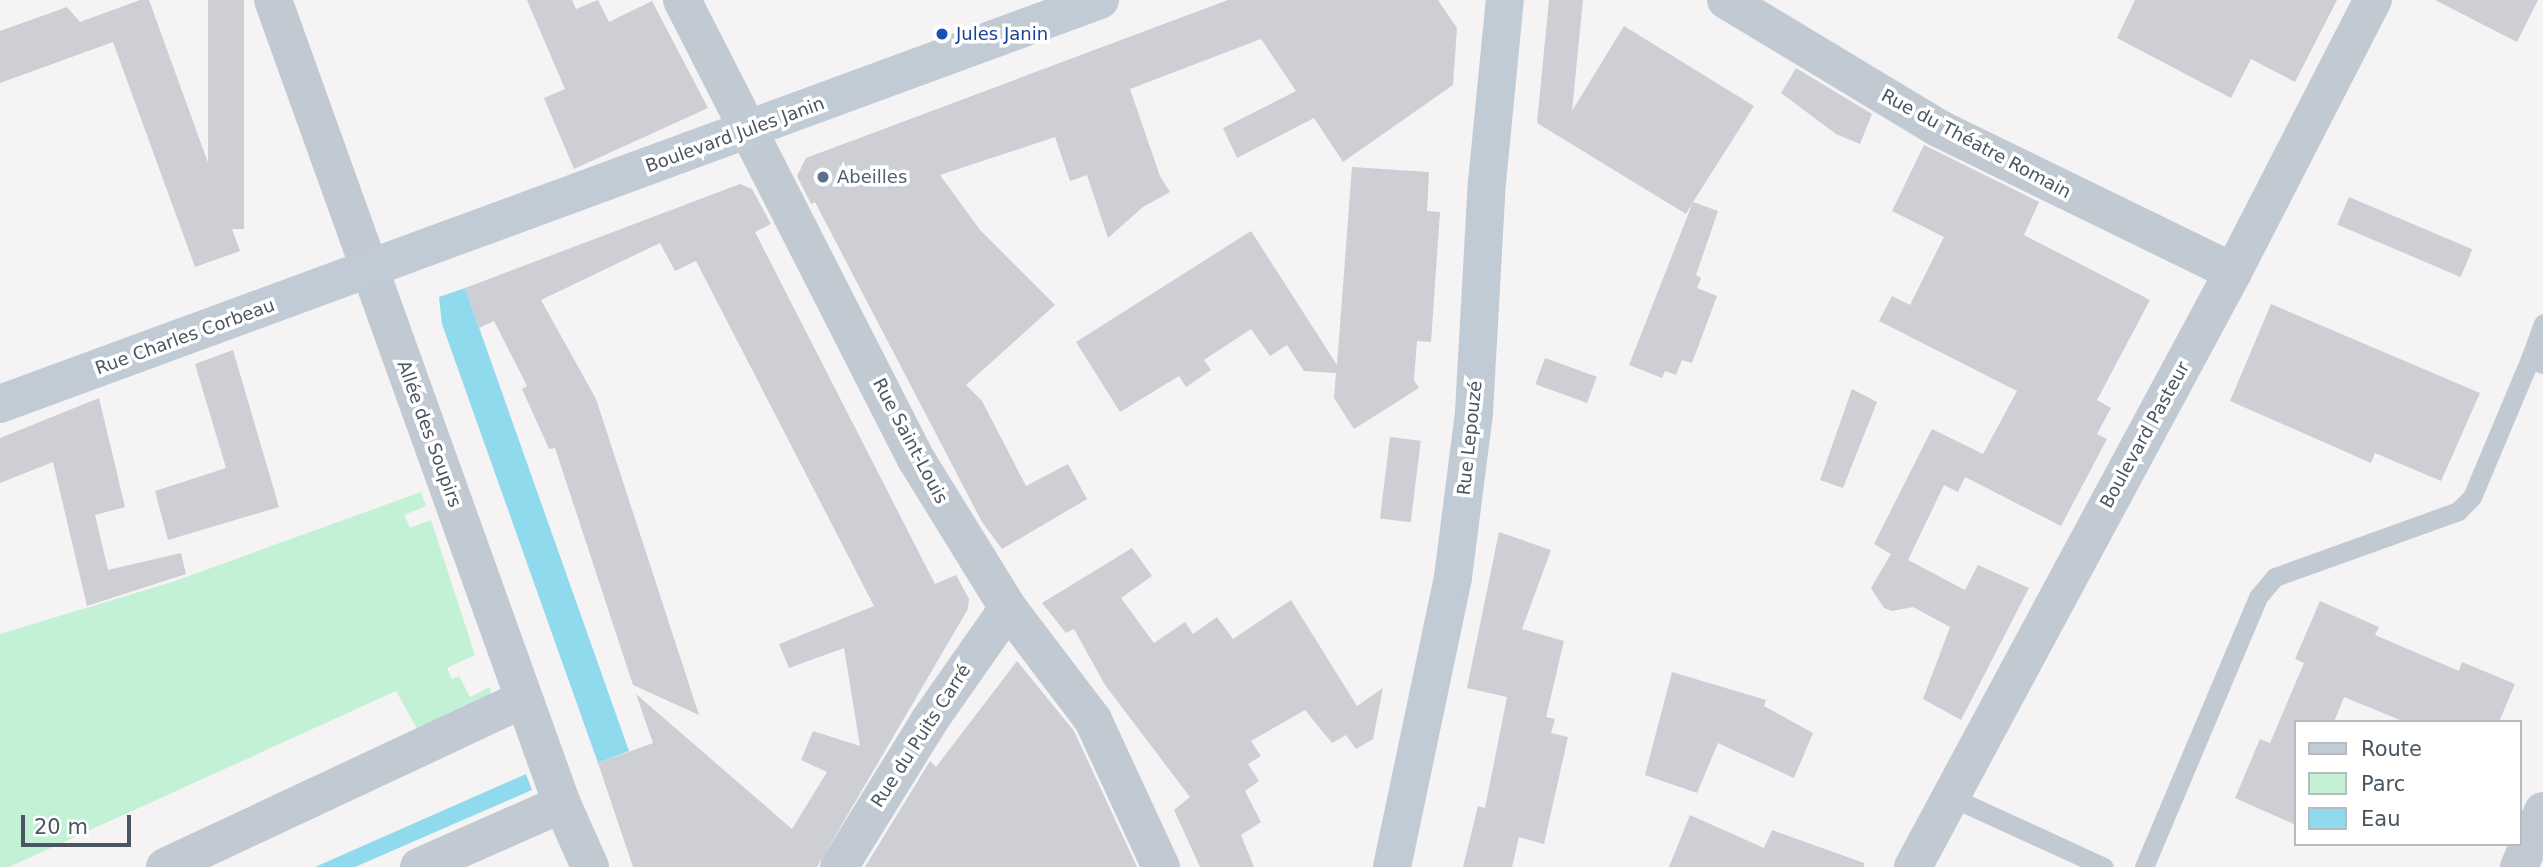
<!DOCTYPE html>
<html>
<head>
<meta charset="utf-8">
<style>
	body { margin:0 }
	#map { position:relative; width:2543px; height:867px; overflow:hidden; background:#f5f3f3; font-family:"DejaVu Sans",sans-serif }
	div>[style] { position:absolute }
	.green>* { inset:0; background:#c3f1d5 }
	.water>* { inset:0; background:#90daee }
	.building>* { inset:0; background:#cdcfd5; transform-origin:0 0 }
	.lane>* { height:19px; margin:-9.5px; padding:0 9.5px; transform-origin:9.5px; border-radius:9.5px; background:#c1cad2 }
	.street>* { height:38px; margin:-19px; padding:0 19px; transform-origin:19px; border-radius:19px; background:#c1cad2 }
	.secondary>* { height:38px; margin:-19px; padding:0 19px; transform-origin:19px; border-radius:19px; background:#c1cbd6 }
	.dots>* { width:19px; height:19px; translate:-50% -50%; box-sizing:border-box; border:4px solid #fff; border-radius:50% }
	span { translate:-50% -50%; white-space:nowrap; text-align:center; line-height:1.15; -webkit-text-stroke:7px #fff; paint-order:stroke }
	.transit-label { font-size:18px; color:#164399 }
	.left { translate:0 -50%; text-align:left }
	.street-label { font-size:18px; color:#4a5661 }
	.service-label { font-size:18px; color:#4e5e75 }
	.legend { position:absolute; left:2294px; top:720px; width:228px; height:126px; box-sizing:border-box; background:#fff; border:2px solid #b7bbc0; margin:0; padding:9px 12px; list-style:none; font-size:21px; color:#4a5661 }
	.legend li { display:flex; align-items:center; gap:14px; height:35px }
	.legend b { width:35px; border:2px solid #b7bbc0 }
	.scale { position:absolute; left:21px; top:815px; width:110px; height:32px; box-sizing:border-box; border:4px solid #4a5661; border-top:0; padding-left:9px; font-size:21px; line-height:24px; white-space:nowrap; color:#4a5661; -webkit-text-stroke:5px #fff; paint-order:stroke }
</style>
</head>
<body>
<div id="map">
	<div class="green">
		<div style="clip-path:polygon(421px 492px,426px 506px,404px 515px,410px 528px,431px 520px,475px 655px,447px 668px,452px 679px,459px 676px,470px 697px,490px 687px,491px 695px,420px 734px,396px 691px,9px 867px,0 867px,0 634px,172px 582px)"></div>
	</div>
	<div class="water">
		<div style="clip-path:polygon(465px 288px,629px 751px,598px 763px,442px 324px,439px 297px)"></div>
		<div style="clip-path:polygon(526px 774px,532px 790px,355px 867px,315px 867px)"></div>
	</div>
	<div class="building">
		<div style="clip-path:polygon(140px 0,149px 0,240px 251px,195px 267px,113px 42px,0 83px,0 31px,67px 7px,80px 22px)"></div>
		<div style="left:208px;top:0;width:36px;height:229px"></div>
		<div style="clip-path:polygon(527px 0,572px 0,576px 9px,598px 0,609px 22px,652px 1px,708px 108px,574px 169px,544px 98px,565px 89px)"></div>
		<div style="clip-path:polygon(1228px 0,1438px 0,1457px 28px,1453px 85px,1343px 162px,1314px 118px,1237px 158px,1223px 128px,1296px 91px,1261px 39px,1130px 89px,1160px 176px,1170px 192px,1143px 207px,1108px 238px,1087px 175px,1070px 181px,1055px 137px,940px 175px,980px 230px,1055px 305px,966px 385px,982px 401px,1026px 486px,1068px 464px,1087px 499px,1002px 549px,982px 522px,815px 202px,811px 204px,797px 176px,806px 158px)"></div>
		<div style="clip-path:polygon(1549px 0,1583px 0,1572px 111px,1624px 26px,1754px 106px,1693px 202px,1718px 211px,1696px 275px,1701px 278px,1697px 288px,1717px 296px,1692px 363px,1682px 360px,1676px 375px,1665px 371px,1662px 378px,1629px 365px,1693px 202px,1686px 214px,1537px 123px)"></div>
		<div style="clip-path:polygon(2135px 0,2337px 0,2295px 82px,2251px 59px,2231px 98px,2117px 38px)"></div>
		<div style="clip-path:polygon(2435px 0,2538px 0,2517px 42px)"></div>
		<div style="clip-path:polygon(1796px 68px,1872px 114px,1860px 144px,1836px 134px,1781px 93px)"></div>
		<div style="clip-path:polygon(1924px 145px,2039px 202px,2024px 235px,2150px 300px,2097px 400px,2111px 408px,2097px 434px,2107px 439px,2061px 526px,1965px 477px,1958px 492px,1944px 485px,1908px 560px,1965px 590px,1978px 565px,2029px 588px,1961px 720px,1923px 699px,1950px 627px,1913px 607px,1892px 611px,1884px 608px,1871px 588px,1891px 554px,1874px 544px,1932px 429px,1983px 454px,2017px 391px,1879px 321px,1892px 296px,1910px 305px,1944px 237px,1892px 211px)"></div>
		<div style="clip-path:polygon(1352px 167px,1429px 172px,1427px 211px,1440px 212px,1431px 342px,1417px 341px,1414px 380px,1419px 388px,1354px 429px,1334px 398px,1336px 373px,1304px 371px,1287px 345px,1270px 356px,1251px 329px,1204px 360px,1211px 370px,1186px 387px,1179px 376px,1120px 412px,1076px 342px,1251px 231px,1337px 365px)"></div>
		<div style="clip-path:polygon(740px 184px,752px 189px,771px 224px,755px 232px,935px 584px,956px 575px,969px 599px,968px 609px,817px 867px,633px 867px,598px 763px,653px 743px,636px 694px,792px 829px,827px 772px,801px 760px,813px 731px,860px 746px,844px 648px,789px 668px,779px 644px,874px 606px,696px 261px,675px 271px,660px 243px,541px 300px,596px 399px,699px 715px,633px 685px,555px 448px,549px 449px,522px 389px,527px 386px,494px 321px,479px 328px,465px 288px)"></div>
		<div style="left:2349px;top:197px;width:134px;height:30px;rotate:23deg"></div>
		<div style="clip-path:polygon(2271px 304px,2480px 393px,2441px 481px,2375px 453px,2371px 463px,2230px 401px)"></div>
		<div style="clip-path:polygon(233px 350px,279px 507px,168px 540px,155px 491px,226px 468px,195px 364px)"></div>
		<div style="left:1545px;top:358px;width:55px;height:28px;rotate:20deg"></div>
		<div style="clip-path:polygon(1852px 389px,1877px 402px,1843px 488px,1820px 480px)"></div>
		<div style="clip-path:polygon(99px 398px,125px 507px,95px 515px,108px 570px,181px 553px,186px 574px,87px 606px,53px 462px,0 483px,0 438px)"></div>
		<div style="left:1390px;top:437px;width:31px;height:82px;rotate:7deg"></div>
		<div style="clip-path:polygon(1499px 532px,1551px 550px,1522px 629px,1564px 641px,1546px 717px,1555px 719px,1551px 733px,1568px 737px,1544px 844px,1519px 837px,1512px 867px,1463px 867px,1478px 806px,1485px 808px,1507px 697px,1467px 688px)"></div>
		<div style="clip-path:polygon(1132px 548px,1152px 576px,1121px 598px,1154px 643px,1185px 622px,1193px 634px,1217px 617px,1233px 639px,1291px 600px,1357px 706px,1383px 688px,1373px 739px,1356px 749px,1346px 735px,1332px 743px,1305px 710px,1251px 741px,1261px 756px,1248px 764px,1259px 781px,1245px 791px,1261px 822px,1241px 835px,1254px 867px,1200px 867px,1174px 810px,1190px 797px,1105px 685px,1074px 629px,1066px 633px,1042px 603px)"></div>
		<div style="clip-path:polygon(2320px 601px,2379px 627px,2375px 635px,2459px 671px,2462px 662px,2515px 684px,2499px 722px,2405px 722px,2344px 697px,2334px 722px,2296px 722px,2296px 825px,2235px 798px,2260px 739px,2270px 743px,2304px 663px,2295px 659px)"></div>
		<div style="clip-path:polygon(1017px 661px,1074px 731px,1137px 867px,865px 867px,930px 761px,936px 767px)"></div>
		<div style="clip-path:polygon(1672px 672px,1766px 700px,1764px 706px,1813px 733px,1794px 778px,1718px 743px,1697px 793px,1645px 775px)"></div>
		<div style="clip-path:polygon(1690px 815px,1764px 848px,1772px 830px,1864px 863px,1864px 867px,1669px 867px)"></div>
	</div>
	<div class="lane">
		<div style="left:2530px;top:359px;width:38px;rotate:-70deg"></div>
		<div style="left:1949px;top:796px;width:170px;rotate:24.6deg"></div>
		<div style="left:2144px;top:867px;width:293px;rotate:-67.1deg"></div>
		<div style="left:2258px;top:597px;width:26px;rotate:-50deg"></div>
		<div style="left:2275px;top:577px;width:195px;rotate:-19.8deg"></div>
		<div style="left:2458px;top:511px;width:20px;rotate:-45deg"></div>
		<div style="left:2472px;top:497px;width:150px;rotate:-67.2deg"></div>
		<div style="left:2530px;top:359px;width:14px;rotate:21deg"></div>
	</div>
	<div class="street">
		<div style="left:273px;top:0;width:854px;rotate:70.23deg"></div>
		<div style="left:562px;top:804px;width:69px;rotate:66deg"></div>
		<div style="left:682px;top:0;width:515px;rotate:62.99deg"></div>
		<div style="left:916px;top:459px;width:175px;rotate:58.3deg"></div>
		<div style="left:1008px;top:608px;width:141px;rotate:52.8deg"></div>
		<div style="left:1093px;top:720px;width:162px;rotate:65.2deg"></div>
		<div style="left:1726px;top:0;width:250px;rotate:31.1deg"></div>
		<div style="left:1940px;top:129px;width:326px;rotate:26deg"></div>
		<div style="left:165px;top:867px;width:396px;rotate:-25.1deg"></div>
		<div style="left:419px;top:867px;width:156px;rotate:-23.8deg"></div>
		<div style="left:839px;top:867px;width:172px;rotate:-58.3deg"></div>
		<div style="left:929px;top:721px;width:138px;rotate:-55deg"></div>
		<div style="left:1913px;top:867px;width:676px;rotate:-61.73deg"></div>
		<div style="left:2233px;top:272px;width:306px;rotate:-62.8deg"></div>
		<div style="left:2519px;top:867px;width:61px;rotate:-66.8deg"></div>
	</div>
	<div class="secondary">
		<div style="left:0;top:404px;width:1172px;rotate:-20.17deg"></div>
		<div style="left:1392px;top:867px;width:296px;rotate:-78.1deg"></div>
		<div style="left:1453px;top:577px;width:166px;rotate:-82.7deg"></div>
		<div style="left:1474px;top:412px;width:230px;rotate:-86.8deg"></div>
		<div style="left:1487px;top:182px;width:183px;rotate:-84.4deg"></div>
	</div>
	<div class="dots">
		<div style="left:942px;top:34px;background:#1a4fb4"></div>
		<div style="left:823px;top:177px;background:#5c6f8a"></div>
	</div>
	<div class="transit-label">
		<span class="left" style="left:956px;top:34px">Jules Janin</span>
	</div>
	<div class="street-label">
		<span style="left:735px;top:135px;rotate:-20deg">Boulevard Jules Janin</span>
		<span style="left:1976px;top:144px;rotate:28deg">Rue du Théatre Romain</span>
		<span style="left:185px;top:337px;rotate:-20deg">Rue Charles Corbeau</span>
		<span style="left:429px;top:434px;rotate:70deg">Allée des Soupirs</span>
		<span style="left:2145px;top:435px;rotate:-61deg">Boulevard Pasteur</span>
		<span style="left:1470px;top:438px;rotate:-84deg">Rue Lepouzé</span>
		<span style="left:910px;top:441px;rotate:62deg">Rue Saint-Louis</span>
		<span style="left:921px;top:736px;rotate:-57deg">Rue du Puits Carré</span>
	</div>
	<div class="service-label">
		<span class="left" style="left:837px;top:177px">Abeilles</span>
	</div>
	<ul class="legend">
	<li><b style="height:9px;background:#c1cbd6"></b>Route</li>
	<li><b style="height:19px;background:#c3f1d5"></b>Parc</li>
	<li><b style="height:19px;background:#90daee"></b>Eau</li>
	</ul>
	<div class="scale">20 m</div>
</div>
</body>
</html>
